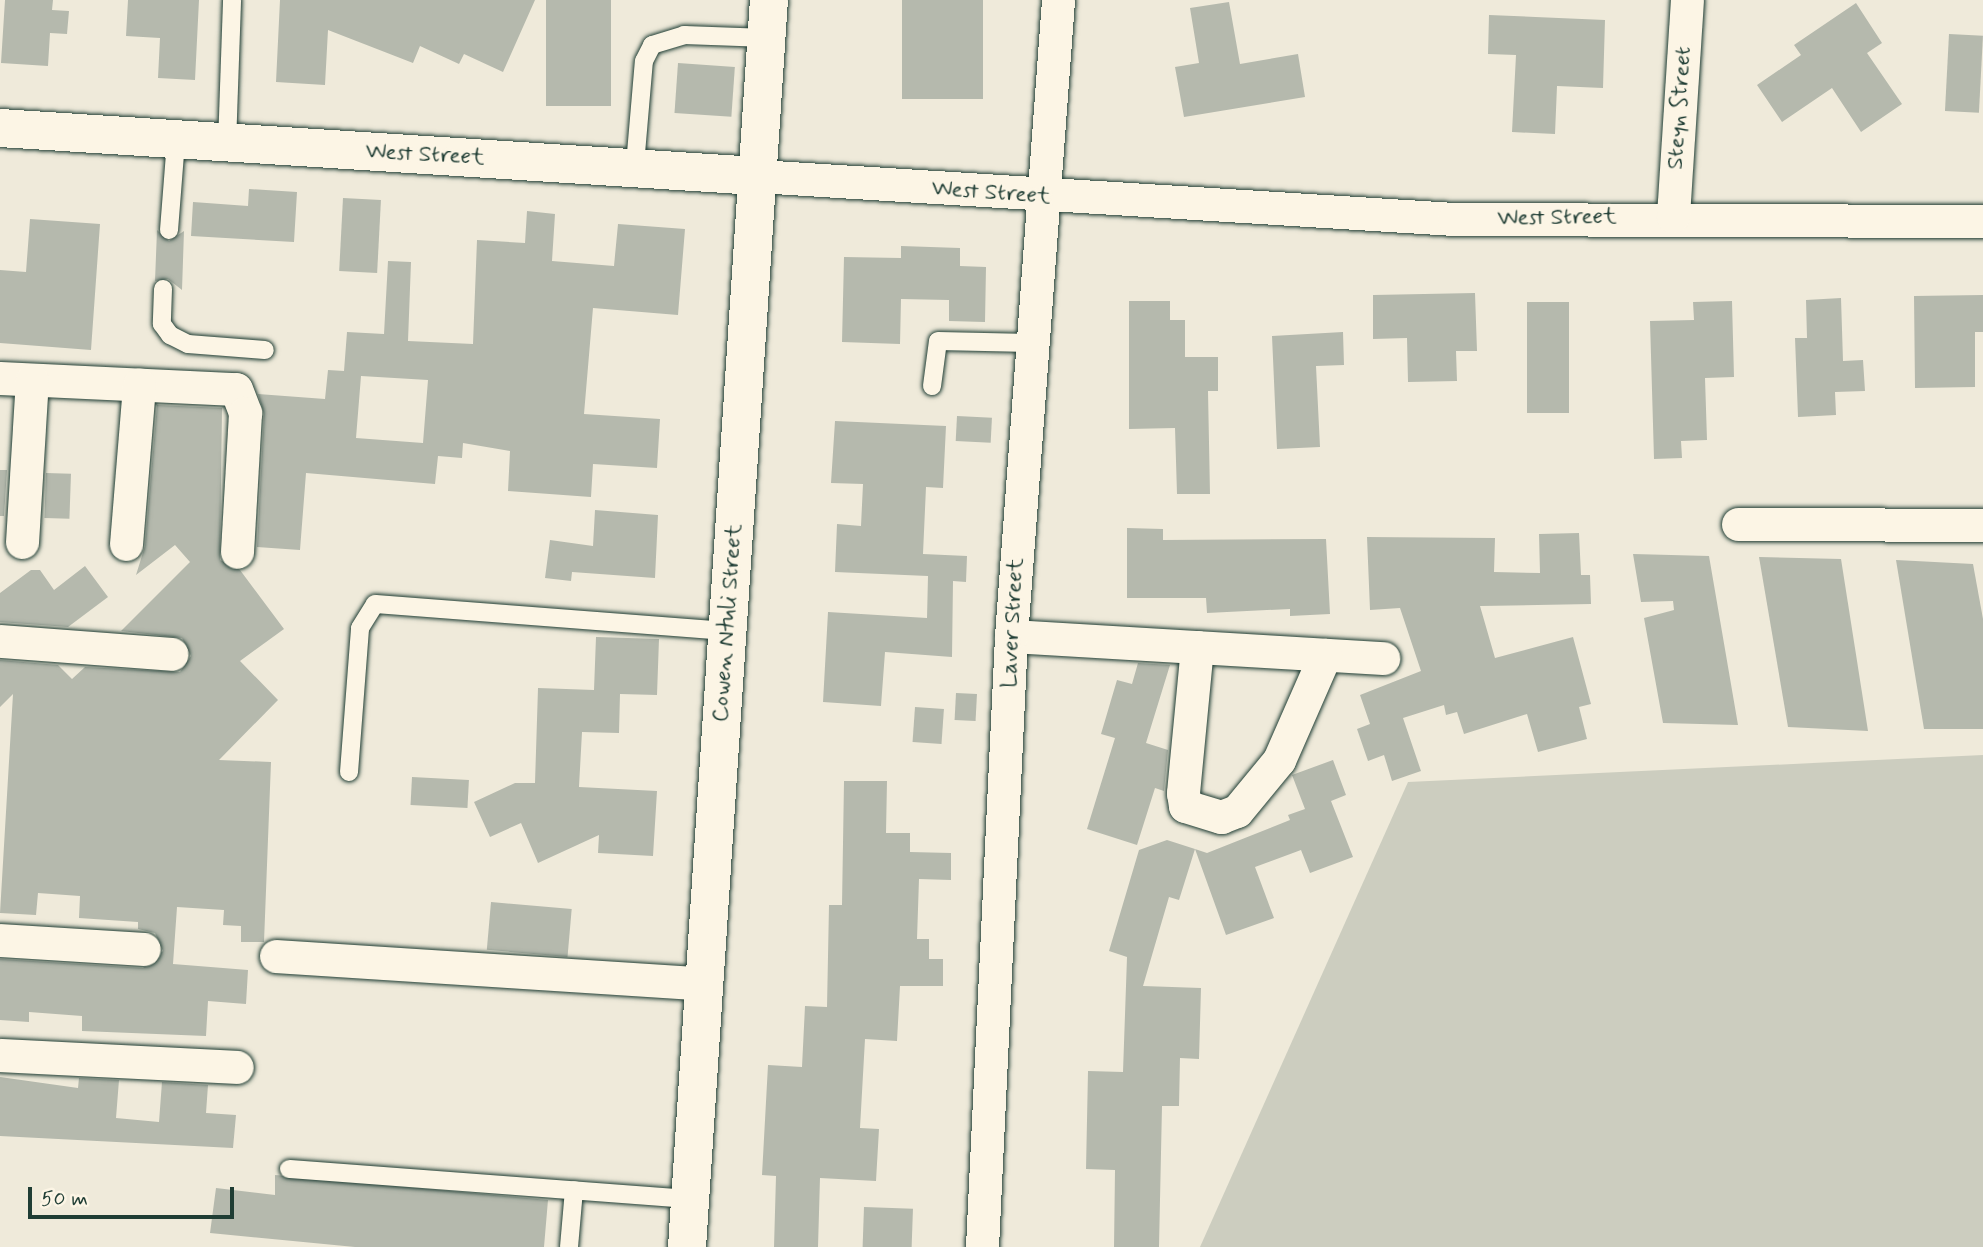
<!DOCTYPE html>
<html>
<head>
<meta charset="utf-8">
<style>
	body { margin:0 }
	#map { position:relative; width:1983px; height:1247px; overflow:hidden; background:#efeada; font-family:Mynerve,sans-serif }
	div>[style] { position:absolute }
	.green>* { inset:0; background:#cccdbf }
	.building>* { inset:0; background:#b5b9ad; transform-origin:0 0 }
	.roads { filter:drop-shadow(0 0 2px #1f3d34) drop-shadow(0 0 2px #1f3d34) }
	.lane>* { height:18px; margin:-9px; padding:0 9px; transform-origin:9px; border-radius:9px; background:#fcf5e5 }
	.street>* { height:33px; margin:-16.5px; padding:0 16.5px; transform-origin:16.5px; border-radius:16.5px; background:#fcf5e5 }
	.secondary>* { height:38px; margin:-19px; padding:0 19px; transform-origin:19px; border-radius:19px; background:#fcf5e5 }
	span { translate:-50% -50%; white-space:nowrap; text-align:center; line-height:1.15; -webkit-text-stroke:6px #fcf5e5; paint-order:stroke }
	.street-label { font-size:23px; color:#1f3d34 }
	.scale { position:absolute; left:28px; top:1187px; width:206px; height:32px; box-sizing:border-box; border:4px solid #1f3d34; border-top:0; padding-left:9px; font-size:21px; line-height:24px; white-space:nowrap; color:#1f3d34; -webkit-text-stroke:5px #fcf5e5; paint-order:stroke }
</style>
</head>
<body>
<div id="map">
	<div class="green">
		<div style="clip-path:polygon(1983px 755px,1983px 1247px,1200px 1247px,1408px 782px)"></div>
	</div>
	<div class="building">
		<div style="clip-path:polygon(5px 0,53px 0,52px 10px,69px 11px,67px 34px,50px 33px,48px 66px,1px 63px)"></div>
		<div style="clip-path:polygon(128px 0,199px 0,195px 80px,158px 78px,160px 38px,126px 36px)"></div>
		<div style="clip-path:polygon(280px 0,535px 0,503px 72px,464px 54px,459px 64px,420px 46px,413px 63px,328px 30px,325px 85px,276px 82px)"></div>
		<div style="left:546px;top:0;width:65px;height:106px"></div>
		<div style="left:902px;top:0;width:81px;height:99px"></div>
		<div style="clip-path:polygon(1229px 2px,1240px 64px,1298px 54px,1305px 97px,1184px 117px,1175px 67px,1199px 63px,1190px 8px)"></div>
		<div style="clip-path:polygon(1856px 3px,1882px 43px,1867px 53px,1902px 104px,1861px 132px,1832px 88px,1782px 122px,1757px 85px,1801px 55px,1794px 45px)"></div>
		<div style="clip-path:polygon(1489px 15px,1605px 20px,1603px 88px,1557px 86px,1555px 134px,1512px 132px,1516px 55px,1488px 54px)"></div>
		<div style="left:1949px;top:34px;width:34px;height:77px;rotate:3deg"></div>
		<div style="left:678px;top:63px;width:57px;height:50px;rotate:4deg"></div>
		<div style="clip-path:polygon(249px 189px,297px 192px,294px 242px,191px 236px,193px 202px,248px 206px)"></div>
		<div style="left:343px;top:198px;width:38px;height:73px;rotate:3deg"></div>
		<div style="clip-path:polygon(evenodd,527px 211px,555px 214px,552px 261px,614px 266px,618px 224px,685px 229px,678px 315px,593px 308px,584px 414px,660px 419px,657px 468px,593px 464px,591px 497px,508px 491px,510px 451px,463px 443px,462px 458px,438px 456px,435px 484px,306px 473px,300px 550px,257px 547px,264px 414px,258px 394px,325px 399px,328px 370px,344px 371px,347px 332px,384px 334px,388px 261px,411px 262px,408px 341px,473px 344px,477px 240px,525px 243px,527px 211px,361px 376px,428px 380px,423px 443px,356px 438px,361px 376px)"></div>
		<div style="clip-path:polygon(30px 219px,100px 224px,91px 350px,0 343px,0 270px,26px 272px)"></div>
		<div style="clip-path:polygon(157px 230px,169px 241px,184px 231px,182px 290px,168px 279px,155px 281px)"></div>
		<div style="clip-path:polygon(901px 246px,960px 248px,960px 266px,986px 267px,985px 322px,949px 321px,949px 300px,901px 299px,900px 344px,842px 342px,844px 257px,901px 258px)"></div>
		<div style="clip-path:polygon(1475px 293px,1477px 351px,1456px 351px,1457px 381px,1408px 382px,1407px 338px,1373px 339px,1373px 295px)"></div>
		<div style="clip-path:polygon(1983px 295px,1983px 332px,1975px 332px,1975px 387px,1915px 388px,1914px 296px)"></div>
		<div style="clip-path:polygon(1841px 298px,1843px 361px,1863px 360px,1865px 391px,1835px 392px,1836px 415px,1798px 417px,1795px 338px,1807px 338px,1806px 300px)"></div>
		<div style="clip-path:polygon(1129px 301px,1170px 301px,1170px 320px,1185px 320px,1185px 357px,1218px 357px,1218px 391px,1208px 391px,1210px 494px,1177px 494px,1175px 428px,1129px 429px)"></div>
		<div style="clip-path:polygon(1732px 301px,1734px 377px,1705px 378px,1707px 440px,1681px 441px,1682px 458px,1654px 459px,1650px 321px,1694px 320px,1693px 302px)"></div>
		<div style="left:1527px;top:302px;width:42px;height:111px"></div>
		<div style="clip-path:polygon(1343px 332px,1344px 365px,1316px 366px,1320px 447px,1277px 449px,1272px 336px)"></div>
		<div style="clip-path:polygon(157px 405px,222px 408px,220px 560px,240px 570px,284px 629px,240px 661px,278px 700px,219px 760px,271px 762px,264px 942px,241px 942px,241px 926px,223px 925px,224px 910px,177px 907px,173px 964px,248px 970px,246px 1004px,208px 1001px,206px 1036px,82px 1031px,82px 1016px,29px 1012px,29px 1022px,0 1020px,0 959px,143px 968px,163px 951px,155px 933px,138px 929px,138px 922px,79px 918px,80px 896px,38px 893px,36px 915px,0 913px,13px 694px,0 707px,0 660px,58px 665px,72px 679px,85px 667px,180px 672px,191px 656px,182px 638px,121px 631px,190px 562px,175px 545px,136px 575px,145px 546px)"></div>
		<div style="left:957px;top:416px;width:35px;height:25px;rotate:3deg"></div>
		<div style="clip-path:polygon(835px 421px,946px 426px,943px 488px,926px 487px,923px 554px,967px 556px,966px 582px,953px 581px,952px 657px,885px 652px,881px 706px,823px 702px,828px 612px,927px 618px,928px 576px,835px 572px,837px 524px,861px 526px,863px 484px,831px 483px)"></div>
		<div style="clip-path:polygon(0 470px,7px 470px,4px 516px,0 516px)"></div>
		<div style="left:46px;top:473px;width:25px;height:45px;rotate:2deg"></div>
		<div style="clip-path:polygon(595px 510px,658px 515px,655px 578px,572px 572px,571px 581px,545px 578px,550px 540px,593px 546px)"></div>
		<div style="clip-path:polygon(1127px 528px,1163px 529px,1163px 540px,1326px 539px,1330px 614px,1290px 616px,1290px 609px,1207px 613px,1206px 598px,1127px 598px)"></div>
		<div style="clip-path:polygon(1579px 533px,1581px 575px,1590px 575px,1591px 604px,1480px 606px,1495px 658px,1573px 637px,1591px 704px,1579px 707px,1587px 739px,1538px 752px,1527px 714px,1464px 734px,1457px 712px,1446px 715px,1444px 705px,1403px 718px,1421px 771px,1392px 781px,1384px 755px,1368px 761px,1357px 729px,1370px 724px,1360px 695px,1421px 671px,1400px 608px,1370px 610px,1367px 537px,1495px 538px,1494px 572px,1540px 573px,1539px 534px)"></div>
		<div style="clip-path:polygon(1633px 554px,1709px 556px,1738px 725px,1663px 723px,1644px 618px,1674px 610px,1673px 601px,1641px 602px)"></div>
		<div style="clip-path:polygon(1759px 557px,1841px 559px,1868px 731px,1788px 727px)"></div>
		<div style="clip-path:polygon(1896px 560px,1973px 564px,1983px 619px,1983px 729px,1924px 729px)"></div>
		<div style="clip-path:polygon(85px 566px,108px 597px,68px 627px,0 622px,0 593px,31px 570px,40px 570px,54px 590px)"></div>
		<div style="clip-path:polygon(596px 637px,659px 639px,657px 695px,620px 694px,619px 733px,582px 732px,579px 787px,657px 791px,653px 856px,598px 853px,599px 835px,538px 863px,521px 823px,490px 837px,474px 802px,515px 783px,535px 783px,538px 688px,594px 690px)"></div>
		<div style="clip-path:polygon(1138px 663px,1170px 665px,1146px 743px,1168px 750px,1164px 791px,1155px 788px,1137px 845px,1087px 829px,1115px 738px,1101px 734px,1117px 680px,1132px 684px)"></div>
		<div style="left:956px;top:693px;width:21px;height:27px;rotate:3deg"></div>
		<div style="left:915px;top:707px;width:29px;height:35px;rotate:4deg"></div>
		<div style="clip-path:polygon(1333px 760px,1346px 795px,1331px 801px,1353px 857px,1310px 873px,1301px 850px,1255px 867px,1274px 918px,1226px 935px,1195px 849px,1207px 853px,1290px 820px,1288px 815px,1305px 809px,1292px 775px)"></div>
		<div style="left:412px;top:777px;width:57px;height:28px;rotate:3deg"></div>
		<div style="clip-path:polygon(844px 781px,887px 781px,886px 833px,910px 833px,910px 852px,951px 853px,951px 880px,919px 879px,917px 939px,929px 939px,929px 959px,943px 959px,943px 986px,900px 986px,897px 1041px,865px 1039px,860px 1128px,879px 1129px,876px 1181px,820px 1178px,818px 1247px,774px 1247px,776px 1176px,762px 1175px,768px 1065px,802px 1067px,805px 1006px,827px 1007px,829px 905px,842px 905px)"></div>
		<div style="clip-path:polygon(1167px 840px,1195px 849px,1179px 900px,1169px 897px,1143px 986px,1201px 988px,1199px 1059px,1180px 1058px,1179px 1106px,1162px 1106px,1159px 1247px,1114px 1247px,1115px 1170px,1086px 1169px,1088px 1071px,1123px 1072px,1127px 957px,1109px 951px,1139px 850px)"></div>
		<div style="left:491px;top:902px;width:81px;height:48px;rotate:5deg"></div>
		<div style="clip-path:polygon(0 1077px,78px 1088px,79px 1078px,119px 1080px,116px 1118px,159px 1122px,162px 1082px,208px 1085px,206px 1113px,236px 1115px,233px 1148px,0 1136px)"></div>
		<div style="clip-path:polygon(275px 1175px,548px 1200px,544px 1247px,355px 1247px,210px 1233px,216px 1188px,275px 1195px)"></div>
		<div style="left:864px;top:1207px;width:49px;height:40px;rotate:2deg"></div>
	</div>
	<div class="roads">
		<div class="lane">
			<div style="left:227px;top:145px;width:145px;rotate:-88deg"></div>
			<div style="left:635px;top:165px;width:104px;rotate:-85.1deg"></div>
			<div style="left:644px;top:61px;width:18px;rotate:-63deg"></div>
			<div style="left:652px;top:45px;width:34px;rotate:-17deg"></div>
			<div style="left:684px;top:35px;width:83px;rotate:2.1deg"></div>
			<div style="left:169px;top:230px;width:89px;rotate:-85.5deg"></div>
			<div style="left:163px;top:289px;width:35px;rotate:92deg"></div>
			<div style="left:162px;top:324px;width:14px;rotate:54deg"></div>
			<div style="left:170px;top:335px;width:20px;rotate:27deg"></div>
			<div style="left:188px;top:344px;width:77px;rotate:4.5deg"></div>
			<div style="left:932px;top:386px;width:45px;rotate:-82.4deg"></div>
			<div style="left:938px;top:341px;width:93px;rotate:1.2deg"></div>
			<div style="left:349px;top:772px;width:144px;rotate:-85.6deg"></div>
			<div style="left:360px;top:628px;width:28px;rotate:-58deg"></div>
			<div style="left:375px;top:604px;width:353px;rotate:4.4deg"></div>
			<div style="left:289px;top:1169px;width:402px;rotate:4.3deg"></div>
			<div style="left:569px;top:1247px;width:57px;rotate:-85deg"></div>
		</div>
		<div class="street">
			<div style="left:757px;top:176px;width:698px;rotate:3.53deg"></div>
			<div style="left:1454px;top:219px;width:529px;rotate:0.22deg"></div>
			<div style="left:1673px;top:216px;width:216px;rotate:-86.3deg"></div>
			<div style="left:0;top:378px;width:236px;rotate:2.7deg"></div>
			<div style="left:236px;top:389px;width:26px;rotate:69deg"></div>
			<div style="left:245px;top:413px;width:139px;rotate:93.3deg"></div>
			<div style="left:1738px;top:524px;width:245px;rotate:0.2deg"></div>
			<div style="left:22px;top:542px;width:162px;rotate:-86.5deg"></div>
			<div style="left:126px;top:544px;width:160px;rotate:-85.3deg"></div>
			<div style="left:1011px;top:636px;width:373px;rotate:3.4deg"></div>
			<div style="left:0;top:641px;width:172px;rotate:4.3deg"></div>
			<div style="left:1197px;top:647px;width:147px;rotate:95.5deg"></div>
			<div style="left:1183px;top:793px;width:13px;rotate:81deg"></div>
			<div style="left:1185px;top:806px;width:38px;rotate:17deg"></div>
			<div style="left:1221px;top:817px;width:17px;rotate:-21deg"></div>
			<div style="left:1237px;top:811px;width:66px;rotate:-50.5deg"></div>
			<div style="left:1279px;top:760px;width:115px;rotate:-66.3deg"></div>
			<div style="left:0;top:940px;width:144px;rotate:3.6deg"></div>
			<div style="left:276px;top:956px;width:430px;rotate:3.7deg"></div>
			<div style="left:0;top:1055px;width:237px;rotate:2.9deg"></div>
			<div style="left:982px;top:1247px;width:612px;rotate:-87.28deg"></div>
			<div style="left:1011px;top:636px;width:638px;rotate:-85.77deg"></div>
		</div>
		<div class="secondary">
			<div style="left:0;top:128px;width:759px;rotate:3.63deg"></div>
			<div style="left:687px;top:1247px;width:1250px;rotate:-86.24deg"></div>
		</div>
	</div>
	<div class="street-label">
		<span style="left:1680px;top:108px;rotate:-86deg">Steyn Street</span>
		<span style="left:425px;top:155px;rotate:3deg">West Street</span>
		<span style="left:991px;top:193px;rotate:4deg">West Street</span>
		<span style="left:1557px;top:218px;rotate:-1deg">West Street</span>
		<span style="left:728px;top:623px;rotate:-86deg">Cowen Ntuli Street</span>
		<span style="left:1013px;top:623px;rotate:-87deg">Laver Street</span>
	</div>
	<div class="scale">50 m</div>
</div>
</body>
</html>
